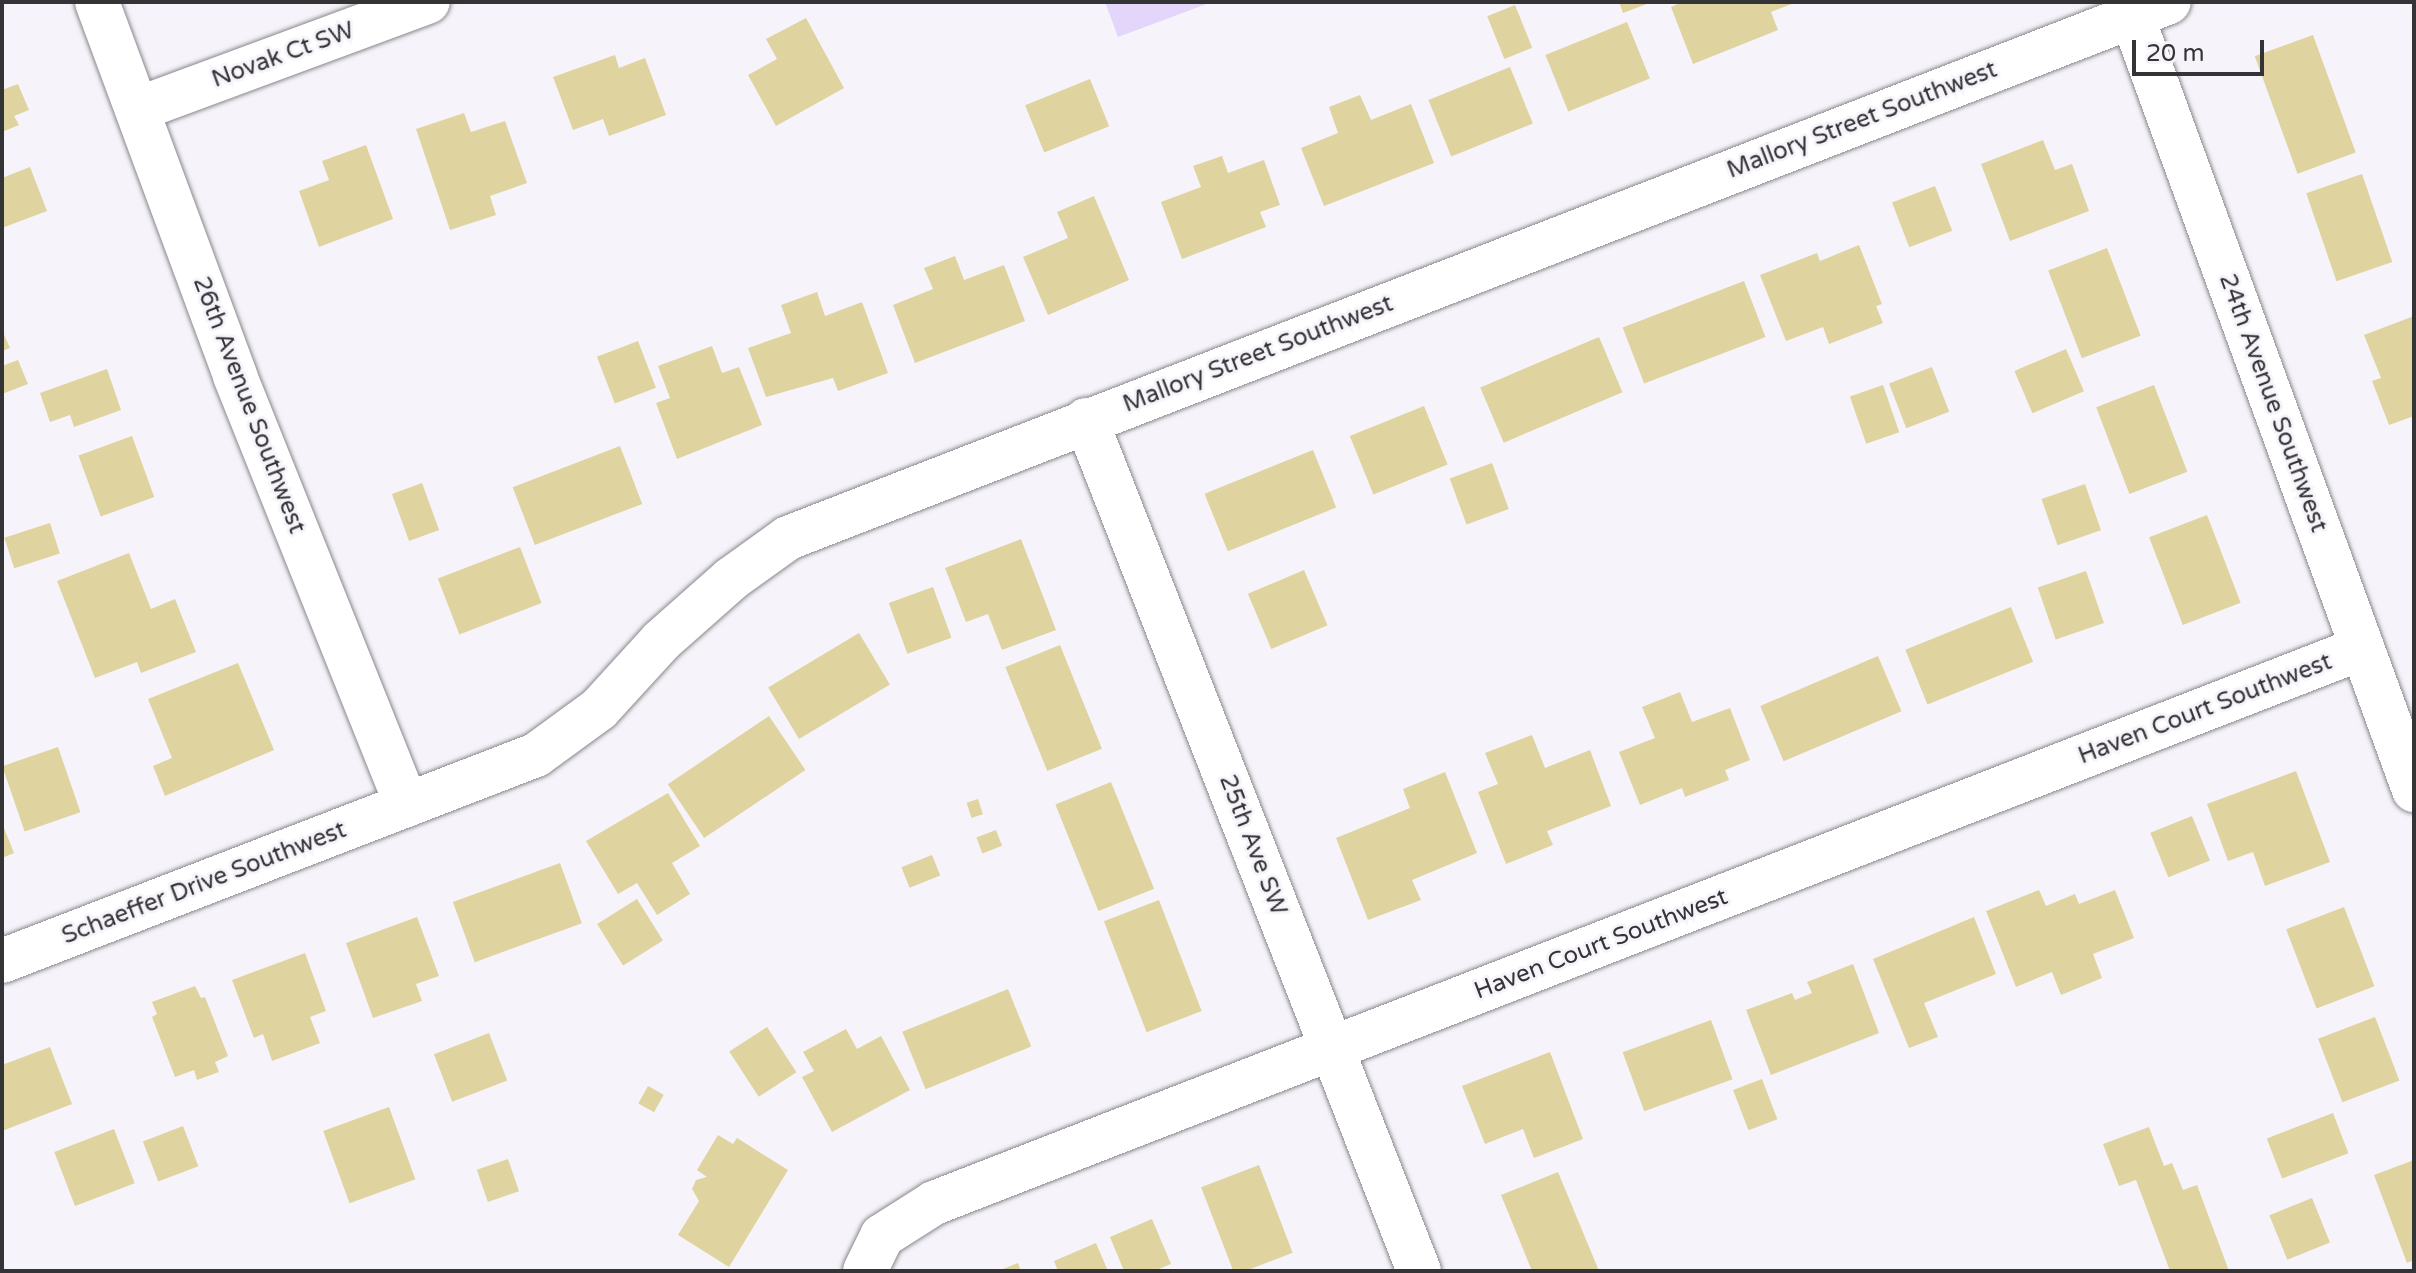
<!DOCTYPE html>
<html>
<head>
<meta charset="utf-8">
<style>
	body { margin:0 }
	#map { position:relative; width:2416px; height:1273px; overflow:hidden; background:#f6f4fa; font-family:"Varela Round",sans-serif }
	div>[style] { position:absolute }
	.green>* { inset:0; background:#e4d6fb }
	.building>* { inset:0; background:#dfd3a0; transform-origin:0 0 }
	.roads { filter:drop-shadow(0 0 2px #89878c) drop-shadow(0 0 2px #89878c) }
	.minor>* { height:44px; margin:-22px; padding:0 22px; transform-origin:22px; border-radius:22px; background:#fff }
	span { translate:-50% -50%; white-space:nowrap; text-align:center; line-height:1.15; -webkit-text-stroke:6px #f6f4fa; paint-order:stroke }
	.street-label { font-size:24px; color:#343335 }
	.frame { position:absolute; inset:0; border:4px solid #343335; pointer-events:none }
	.scale { position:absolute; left:2132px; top:40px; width:132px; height:36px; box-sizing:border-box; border:4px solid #343335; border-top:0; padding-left:10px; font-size:24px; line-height:28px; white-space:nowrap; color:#343335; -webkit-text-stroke:6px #f6f4fa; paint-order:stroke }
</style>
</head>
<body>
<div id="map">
	<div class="green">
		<div style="clip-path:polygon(1105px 2px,1212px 2px,1118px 37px)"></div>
	</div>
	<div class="building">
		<div style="clip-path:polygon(1619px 2px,1652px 2px,1623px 13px)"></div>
		<div style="clip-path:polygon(1682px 2px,1797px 2px,1771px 12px,1778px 30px,1693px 64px,1671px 7px)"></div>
		<div style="left:1515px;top:5px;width:46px;height:30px;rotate:68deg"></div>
		<div style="clip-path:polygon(806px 18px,844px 88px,776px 126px,748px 75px,777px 59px,766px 39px)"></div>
		<div style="left:1627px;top:22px;width:61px;height:88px;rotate:68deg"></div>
		<div style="left:2313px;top:35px;width:125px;height:62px;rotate:70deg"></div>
		<div style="clip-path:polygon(615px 55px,619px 68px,645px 58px,666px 115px,609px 136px,603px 119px,573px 130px,553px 77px)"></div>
		<div style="left:1510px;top:67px;width:61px;height:88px;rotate:68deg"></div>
		<div style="left:1090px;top:79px;width:51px;height:70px;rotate:68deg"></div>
		<div style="clip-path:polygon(18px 84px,29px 110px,14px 116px,19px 125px,2px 132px,2px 90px)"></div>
		<div style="clip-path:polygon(1360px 95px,1371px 120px,1411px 104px,1434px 163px,1324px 206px,1301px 148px,1338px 133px,1329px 107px)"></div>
		<div style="clip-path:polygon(464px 113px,471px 132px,505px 121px,527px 183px,490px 196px,496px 215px,450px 230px,416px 129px)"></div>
		<div style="clip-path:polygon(2043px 140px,2055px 170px,2072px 164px,2089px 211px,2010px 241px,1981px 164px)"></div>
		<div style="clip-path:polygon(366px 145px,393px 219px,319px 247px,299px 191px,329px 180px,322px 161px)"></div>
		<div style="clip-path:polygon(1222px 156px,1228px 173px,1264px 160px,1280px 205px,1260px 212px,1266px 227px,1182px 259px,1161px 202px,1201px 187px,1193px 166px)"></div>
		<div style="clip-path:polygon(30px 167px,47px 211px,2px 228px,2px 178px)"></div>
		<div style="left:2362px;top:174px;width:93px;height:59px;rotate:71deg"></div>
		<div style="left:1935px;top:186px;width:48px;height:46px;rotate:69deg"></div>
		<div style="clip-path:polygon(1094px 196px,1129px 280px,1048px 315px,1023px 257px,1068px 238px,1057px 212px)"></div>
		<div style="clip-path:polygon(1859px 245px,1882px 304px,1876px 306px,1883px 323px,1829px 344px,1823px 327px,1786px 341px,1760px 275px,1817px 253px,1820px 261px)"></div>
		<div style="left:2107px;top:248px;width:94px;height:63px;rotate:69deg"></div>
		<div style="clip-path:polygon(955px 256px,964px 280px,1004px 265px,1025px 321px,915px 363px,893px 305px,933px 289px,924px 268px)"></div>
		<div style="left:1744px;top:281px;width:60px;height:130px;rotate:69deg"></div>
		<div style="clip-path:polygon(817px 292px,825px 316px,862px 302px,888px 373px,838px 391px,833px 378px,766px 397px,748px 348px,791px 333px,781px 305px)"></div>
		<div style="clip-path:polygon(2414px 316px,2414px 416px,2389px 425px,2372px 381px,2381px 378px,2364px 335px)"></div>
		<div style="clip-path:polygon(2px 330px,10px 348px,2px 351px)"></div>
		<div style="left:1599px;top:337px;width:60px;height:129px;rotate:67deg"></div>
		<div style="left:638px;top:341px;width:50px;height:44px;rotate:69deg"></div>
		<div style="clip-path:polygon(712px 346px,722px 373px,739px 367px,762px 425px,677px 459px,656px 403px,670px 398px,658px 366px)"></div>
		<div style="left:2066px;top:349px;width:46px;height:56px;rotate:67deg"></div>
		<div style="clip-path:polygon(18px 360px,28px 384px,2px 394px,2px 366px)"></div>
		<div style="left:1932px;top:367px;width:48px;height:46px;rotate:69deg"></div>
		<div style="clip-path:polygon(107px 369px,121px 410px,74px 427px,70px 415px,50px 422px,40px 393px)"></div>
		<div style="left:1883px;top:385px;width:50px;height:35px;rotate:71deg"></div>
		<div style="left:2154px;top:385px;width:93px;height:62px;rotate:69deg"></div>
		<div style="left:1424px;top:406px;width:63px;height:80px;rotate:68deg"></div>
		<div style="left:132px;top:436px;width:65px;height:57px;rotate:70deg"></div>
		<div style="left:620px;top:446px;width:62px;height:115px;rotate:69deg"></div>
		<div style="left:1313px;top:450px;width:62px;height:117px;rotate:68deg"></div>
		<div style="left:1492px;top:463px;width:49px;height:45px;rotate:70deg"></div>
		<div style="left:422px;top:483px;width:50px;height:32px;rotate:70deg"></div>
		<div style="left:2085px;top:484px;width:49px;height:46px;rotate:71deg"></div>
		<div style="left:2207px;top:515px;width:94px;height:62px;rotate:69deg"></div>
		<div style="left:50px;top:523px;width:32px;height:48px;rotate:72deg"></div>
		<div style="clip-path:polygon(1021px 539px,1056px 630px,1002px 650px,988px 614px,966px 622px,945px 568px)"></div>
		<div style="left:520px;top:547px;width:60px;height:88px;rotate:69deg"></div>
		<div style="clip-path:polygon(129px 553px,151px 609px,175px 599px,196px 652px,141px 673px,137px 662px,95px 678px,57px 581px)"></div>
		<div style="left:1304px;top:570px;width:60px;height:61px;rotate:67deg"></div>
		<div style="left:2086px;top:571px;width:55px;height:51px;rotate:71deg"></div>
		<div style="left:933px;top:587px;width:54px;height:47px;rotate:70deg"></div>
		<div style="left:2011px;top:607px;width:59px;height:114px;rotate:68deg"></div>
		<div style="left:859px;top:633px;width:60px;height:106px;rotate:59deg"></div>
		<div style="left:1060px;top:645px;width:112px;height:59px;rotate:68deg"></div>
		<div style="left:1878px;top:656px;width:60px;height:128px;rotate:67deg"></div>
		<div style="clip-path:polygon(238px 663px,274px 750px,165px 796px,153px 766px,172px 758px,148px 699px)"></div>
		<div style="clip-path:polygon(1680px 692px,1692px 722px,1730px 708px,1750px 760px,1725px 770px,1729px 780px,1685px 797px,1682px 788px,1640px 805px,1619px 752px,1655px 738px,1642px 707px)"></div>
		<div style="left:769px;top:716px;width:65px;height:122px;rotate:56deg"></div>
		<div style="clip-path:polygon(1532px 735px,1545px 768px,1590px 750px,1611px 806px,1547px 831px,1553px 845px,1506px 864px,1478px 792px,1498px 784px,1485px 753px)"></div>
		<div style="left:58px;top:747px;width:69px;height:59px;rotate:71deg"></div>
		<div style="clip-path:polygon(2296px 771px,2330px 862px,2265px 886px,2253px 852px,2228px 861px,2207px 804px)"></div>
		<div style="clip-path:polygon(1445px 772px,1477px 853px,1412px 880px,1421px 900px,1368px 920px,1336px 838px,1410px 808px,1403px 789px)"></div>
		<div style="left:1111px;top:782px;width:115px;height:60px;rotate:68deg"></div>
		<div style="clip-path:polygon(668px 793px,700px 846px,672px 863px,690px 894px,657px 915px,637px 883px,618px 894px,586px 841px)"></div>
		<div style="left:978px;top:799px;width:16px;height:12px;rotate:72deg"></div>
		<div style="left:2192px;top:816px;width:48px;height:45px;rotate:68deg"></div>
		<div style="clip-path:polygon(2px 823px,14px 853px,2px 858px)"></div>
		<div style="left:996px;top:830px;width:17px;height:21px;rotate:69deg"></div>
		<div style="left:932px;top:855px;width:22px;height:33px;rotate:68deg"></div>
		<div style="left:560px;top:863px;width:64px;height:114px;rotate:70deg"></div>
		<div style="clip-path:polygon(2039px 890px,2046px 906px,2075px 894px,2079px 904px,2115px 890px,2134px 938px,2093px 954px,2102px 978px,2061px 995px,2052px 972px,2016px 987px,1986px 911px)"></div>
		<div style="left:637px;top:899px;width:49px;height:47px;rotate:58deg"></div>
		<div style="left:1159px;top:900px;width:119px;height:59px;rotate:69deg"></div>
		<div style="left:2344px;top:907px;width:85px;height:62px;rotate:69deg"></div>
		<div style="clip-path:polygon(417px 917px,439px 976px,416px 984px,422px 1001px,373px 1018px,346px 943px)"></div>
		<div style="clip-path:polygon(1974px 917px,1996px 974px,1924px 1003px,1938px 1037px,1909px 1048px,1873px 959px)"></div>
		<div style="clip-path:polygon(305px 953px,326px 1011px,310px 1017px,320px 1043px,272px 1061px,263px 1034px,254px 1038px,232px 980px)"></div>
		<div style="clip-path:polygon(1853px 964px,1879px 1033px,1771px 1075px,1746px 1010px,1792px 993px,1795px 1000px,1812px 993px,1807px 982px)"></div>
		<div style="clip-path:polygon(195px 986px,201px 998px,205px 997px,228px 1056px,215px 1062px,219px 1072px,197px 1080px,194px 1070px,175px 1077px,152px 1017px,157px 1014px,152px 1002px)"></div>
		<div style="left:1008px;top:989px;width:62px;height:114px;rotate:68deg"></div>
		<div style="left:2375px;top:1017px;width:68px;height:61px;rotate:69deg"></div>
		<div style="left:1711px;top:1020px;width:63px;height:94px;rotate:70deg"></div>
		<div style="left:767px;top:1027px;width:54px;height:45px;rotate:57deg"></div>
		<div style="clip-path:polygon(846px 1029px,857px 1049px,881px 1036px,910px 1090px,832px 1132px,802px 1077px,814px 1071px,803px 1052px)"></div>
		<div style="left:489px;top:1033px;width:51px;height:59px;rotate:69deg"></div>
		<div style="clip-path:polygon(50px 1047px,72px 1104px,2px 1131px,2px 1065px)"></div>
		<div style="clip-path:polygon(1550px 1052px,1583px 1139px,1534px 1158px,1523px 1129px,1485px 1144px,1462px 1086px)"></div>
		<div style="left:1762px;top:1079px;width:43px;height:31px;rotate:69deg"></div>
		<div style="left:648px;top:1086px;width:18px;height:20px;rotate:29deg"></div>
		<div style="left:389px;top:1107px;width:77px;height:70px;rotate:70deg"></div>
		<div style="left:2333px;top:1113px;width:43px;height:71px;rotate:69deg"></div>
		<div style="left:183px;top:1126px;width:43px;height:43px;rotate:69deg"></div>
		<div style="clip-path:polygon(2149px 1127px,2164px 1166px,2172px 1163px,2183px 1190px,2197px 1185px,2229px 1271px,2170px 1271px,2136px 1180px,2119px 1186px,2103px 1144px)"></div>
		<div style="left:114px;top:1129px;width:58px;height:64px;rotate:69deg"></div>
		<div style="clip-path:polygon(718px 1135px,733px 1144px,737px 1138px,788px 1170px,729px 1267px,678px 1235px,699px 1201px,692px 1189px,696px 1180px,707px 1177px,697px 1170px)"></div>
		<div style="left:508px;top:1159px;width:34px;height:33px;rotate:71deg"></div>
		<div style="clip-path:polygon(2414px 1160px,2414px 1260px,2407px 1263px,2374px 1175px)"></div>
		<div style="left:1259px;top:1165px;width:94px;height:62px;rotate:69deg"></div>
		<div style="clip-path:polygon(1558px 1172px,1599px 1271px,1532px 1271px,1501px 1195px)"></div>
		<div style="left:2312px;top:1198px;width:48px;height:46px;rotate:68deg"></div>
		<div style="clip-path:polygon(1152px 1219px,1171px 1264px,1154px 1271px,1124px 1271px,1110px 1237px)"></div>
		<div style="clip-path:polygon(1096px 1243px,1108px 1271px,1058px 1271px,1054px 1261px)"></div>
		<div style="clip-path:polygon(1018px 1263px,1021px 1271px,998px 1271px)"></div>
	</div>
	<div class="roads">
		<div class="minor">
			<div style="left:97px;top:2px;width:399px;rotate:69.7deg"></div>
			<div style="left:235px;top:376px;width:462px;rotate:68.2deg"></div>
			<div style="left:2132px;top:16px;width:824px;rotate:69.98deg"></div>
			<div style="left:138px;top:109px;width:309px;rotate:-20.3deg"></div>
			<div style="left:1086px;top:420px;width:914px;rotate:68.63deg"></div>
			<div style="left:2px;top:961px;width:572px;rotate:-21.1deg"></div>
			<div style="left:536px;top:755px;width:78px;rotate:-36.1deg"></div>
			<div style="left:599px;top:709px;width:92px;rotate:-47.6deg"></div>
			<div style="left:661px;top:641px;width:94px;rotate:-41.5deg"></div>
			<div style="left:731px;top:579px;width:70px;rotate:-35.7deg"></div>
			<div style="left:788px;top:538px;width:1481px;rotate:-21.21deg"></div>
			<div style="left:865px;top:1271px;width:39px;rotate:-64deg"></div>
			<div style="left:882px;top:1236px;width:62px;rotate:-32.4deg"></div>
			<div style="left:934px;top:1203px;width:1532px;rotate:-21.24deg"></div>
		</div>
	</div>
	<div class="street-label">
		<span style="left:283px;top:55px;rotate:-20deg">Novak Ct SW</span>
		<span style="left:1862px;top:120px;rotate:-21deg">Mallory Street Southwest</span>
		<span style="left:1258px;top:354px;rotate:-21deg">Mallory Street Southwest</span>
		<span style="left:2273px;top:403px;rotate:70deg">24th Avenue Southwest</span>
		<span style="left:249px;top:405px;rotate:69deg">26th Avenue Southwest</span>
		<span style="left:2205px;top:709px;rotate:-21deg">Haven Court Southwest</span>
		<span style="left:1253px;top:845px;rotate:69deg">25th Ave SW</span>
		<span style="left:204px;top:883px;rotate:-21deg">Schaeffer Drive Southwest</span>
		<span style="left:1601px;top:944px;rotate:-21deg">Haven Court Southwest</span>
	</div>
	<div class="frame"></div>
	<div class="scale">20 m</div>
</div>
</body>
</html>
